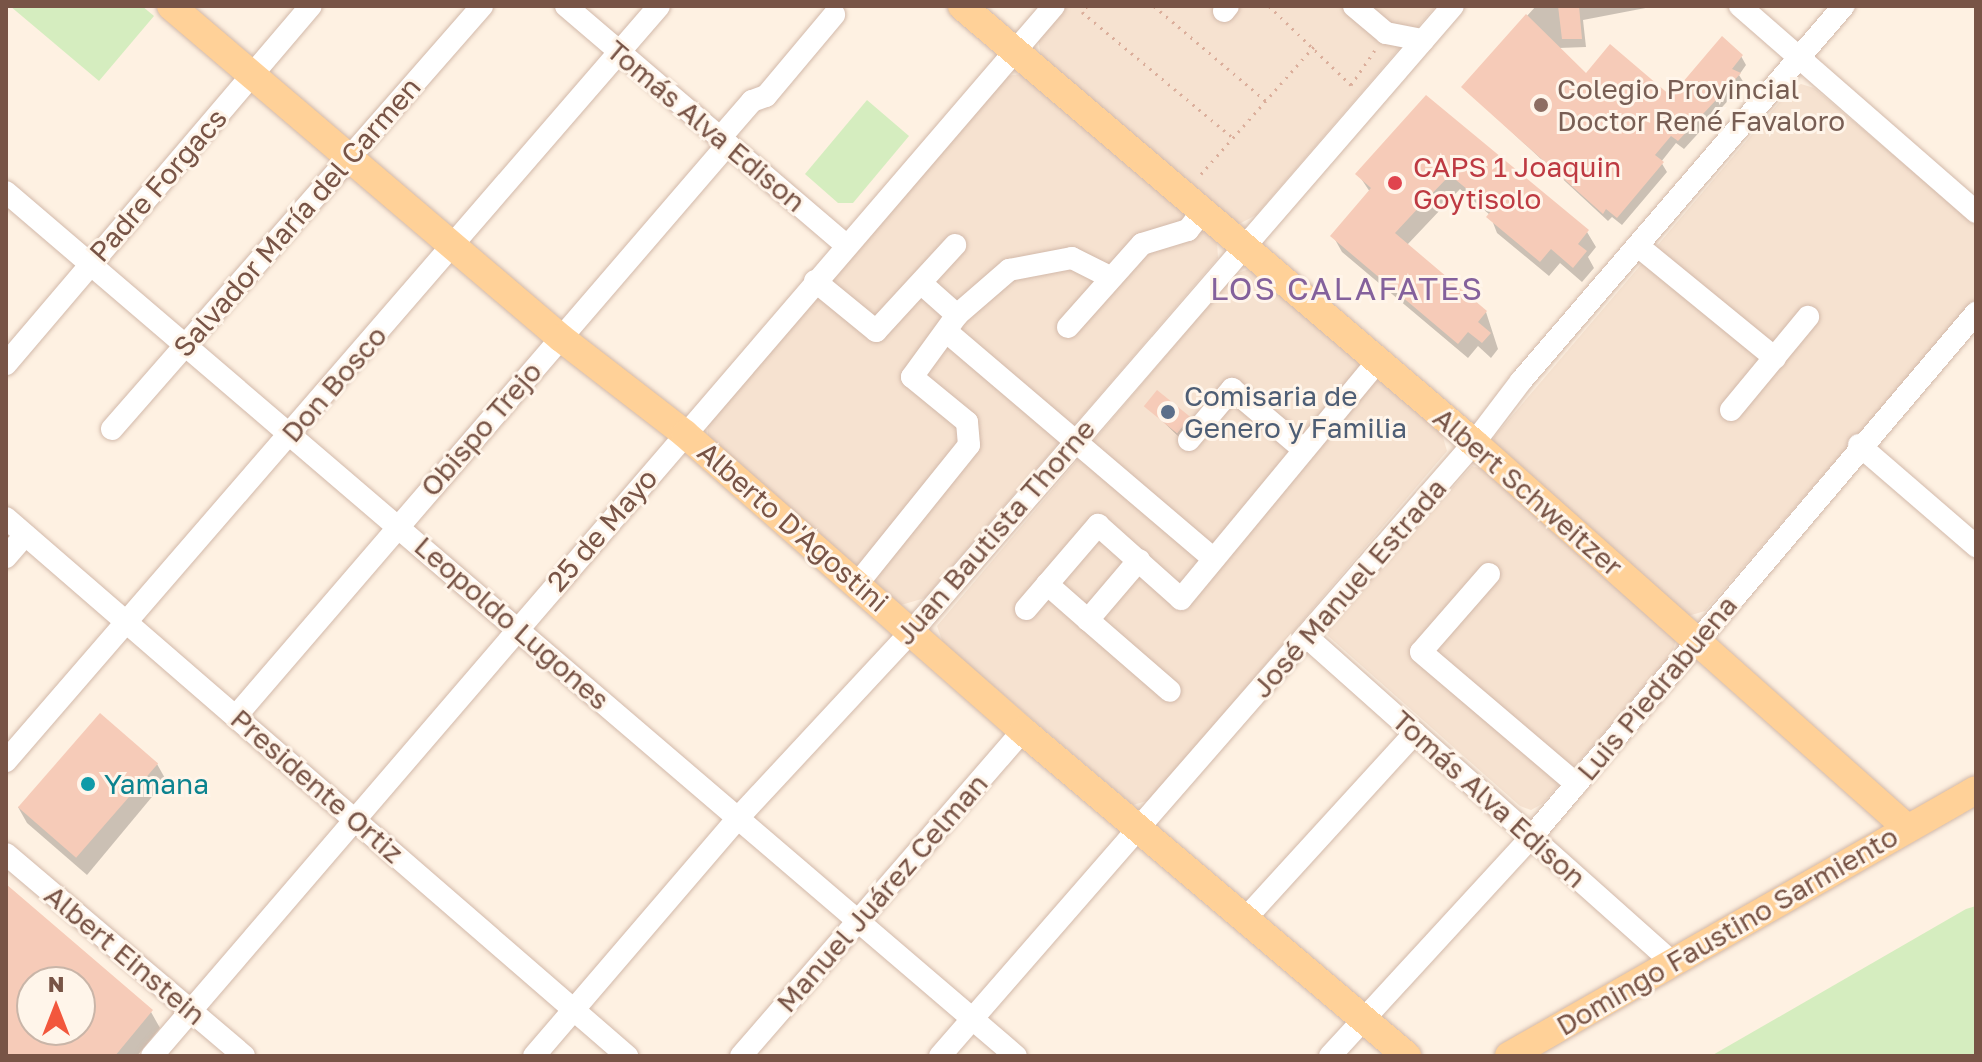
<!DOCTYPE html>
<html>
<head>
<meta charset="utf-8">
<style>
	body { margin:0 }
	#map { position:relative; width:1982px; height:1062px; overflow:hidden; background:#fef1e2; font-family:"Golos Text",sans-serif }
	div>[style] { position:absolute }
	.residential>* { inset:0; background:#f6e2d0 }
	.green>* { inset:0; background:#d5edbf }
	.shadow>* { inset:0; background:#0003 }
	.building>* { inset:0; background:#f6cbb8; transform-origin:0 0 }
	.path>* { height:3px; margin-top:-1.5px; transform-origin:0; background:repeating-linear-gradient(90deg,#dbae9b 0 2px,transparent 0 8px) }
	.roads { filter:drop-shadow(0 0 2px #d2b9aa) drop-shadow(0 0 2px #d2b9aa) }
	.minor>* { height:22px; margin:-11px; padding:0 11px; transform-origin:11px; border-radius:11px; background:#fff }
	.major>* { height:28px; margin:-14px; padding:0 14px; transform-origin:14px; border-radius:14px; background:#ffd198 }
	.dots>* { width:22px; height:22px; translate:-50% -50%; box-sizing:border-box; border:4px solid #fff5ea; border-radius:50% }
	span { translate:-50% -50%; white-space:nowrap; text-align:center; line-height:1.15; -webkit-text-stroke:6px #fff5ea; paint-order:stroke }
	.education-label { font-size:28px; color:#785e54 }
	.left { translate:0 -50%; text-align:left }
	.street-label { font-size:28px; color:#785446 }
	.health-label { font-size:28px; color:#be3a42 }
	.service-label { font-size:28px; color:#4e5e75 }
	.culture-label { font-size:28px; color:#0d838f }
	.quarter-label { font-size:32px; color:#84619c; letter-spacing:2px }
	.frame { position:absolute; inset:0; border:8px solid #785446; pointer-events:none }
	.north { position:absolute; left:16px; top:966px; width:80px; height:80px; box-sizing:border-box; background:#fff5ea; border:2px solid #c9b5a8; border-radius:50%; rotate:0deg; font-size:22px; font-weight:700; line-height:32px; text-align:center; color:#785446 }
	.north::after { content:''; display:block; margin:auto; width:28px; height:36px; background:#f2573d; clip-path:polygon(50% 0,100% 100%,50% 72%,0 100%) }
</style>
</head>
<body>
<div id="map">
	<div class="residential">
		<div style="clip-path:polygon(1064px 6px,1436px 6px,1256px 215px,1241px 223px,1232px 222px,1041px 56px,1038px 39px)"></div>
		<div style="clip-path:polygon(1023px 74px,1217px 241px,1218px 258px,925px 598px,901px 605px,709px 442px,707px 424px,1006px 76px)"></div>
		<div style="clip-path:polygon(1801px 84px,1814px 88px,1976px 225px,1976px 299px,1705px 611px,1688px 616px,1493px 443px,1494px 437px,1789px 91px)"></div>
		<div style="clip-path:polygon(1249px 269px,1442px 434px,1447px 451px,1150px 800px,1133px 805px,943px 643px,937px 626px,1235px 274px)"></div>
		<div style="clip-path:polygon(1472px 466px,1486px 470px,1676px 640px,1672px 654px,1542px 804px,1531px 810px,1520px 806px,1327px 635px,1331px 623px)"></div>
	</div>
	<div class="green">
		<div style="clip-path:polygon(10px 6px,142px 6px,154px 16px,99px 81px)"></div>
		<div style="clip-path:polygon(867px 100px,909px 136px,853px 203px,838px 203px,805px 174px)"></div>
		<div style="clip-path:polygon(1976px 906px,1976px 1056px,1711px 1056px,1966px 909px)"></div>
	</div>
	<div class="shadow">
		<div style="clip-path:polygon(1536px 6px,1656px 6px,1583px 20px,1586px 47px,1559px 48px,1586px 76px,1672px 99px,1741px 56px,1746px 65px,1739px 75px,1744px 83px,1684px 149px,1676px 143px,1661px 162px,1667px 172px,1622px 225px,1612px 217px,1608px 221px,1463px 87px)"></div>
		<div style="clip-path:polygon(1427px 98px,1587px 232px,1596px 247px,1588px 257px,1594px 268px,1582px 282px,1560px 263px,1549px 276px,1497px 233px,1490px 215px,1460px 189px,1407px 245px,1486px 312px,1498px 349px,1491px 358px,1478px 346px,1468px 358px,1342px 252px,1333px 236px,1370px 192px,1358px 174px)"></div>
		<div style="clip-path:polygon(1146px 405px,1188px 419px,1193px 426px,1182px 440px)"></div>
		<div style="clip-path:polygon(157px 764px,166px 780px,87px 875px,27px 823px,18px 807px)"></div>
		<div style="clip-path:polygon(evenodd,6px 887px,151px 1012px,160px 1028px,137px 1056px,6px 1056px,6px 887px,32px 982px,80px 982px,80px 1030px,32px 1030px,32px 982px)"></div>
	</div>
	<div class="building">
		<div style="clip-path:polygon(1558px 6px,1579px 6px,1582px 39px,1562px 39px)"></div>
		<div style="clip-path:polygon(1526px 14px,1586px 73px,1610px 44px,1671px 96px,1722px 36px,1743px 55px,1732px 69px,1741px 73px,1678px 141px,1671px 136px,1655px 155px,1664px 162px,1617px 218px,1606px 209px,1603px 214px,1461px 87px)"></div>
		<div style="clip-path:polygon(1426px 95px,1589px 230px,1578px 244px,1587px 251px,1573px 268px,1551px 249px,1540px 262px,1486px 217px,1492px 210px,1450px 175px,1422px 204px,1395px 233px,1487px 311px,1478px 322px,1491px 333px,1482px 343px,1468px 332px,1458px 344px,1330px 236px,1371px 188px,1355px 174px)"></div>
		<div style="left:1157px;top:390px;width:43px;height:21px;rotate:39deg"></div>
		<div style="left:100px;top:713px;width:77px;height:125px;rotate:41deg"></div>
		<div style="clip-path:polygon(evenodd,6px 884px,153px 1010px,115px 1056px,6px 1056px,6px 884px,32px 982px,80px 982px,80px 1030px,32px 1030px,32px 982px)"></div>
	</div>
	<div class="path">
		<div style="left:1087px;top:6px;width:8px;rotate:130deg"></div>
		<div style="left:1082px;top:12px;width:197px;rotate:39.8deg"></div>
		<div style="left:1154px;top:6px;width:147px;rotate:40.3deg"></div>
		<div style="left:1269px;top:6px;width:114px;rotate:43.9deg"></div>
		<div style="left:1351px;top:85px;width:42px;rotate:-55.6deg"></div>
		<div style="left:1201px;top:174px;width:172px;rotate:-48.5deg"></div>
	</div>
	<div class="roads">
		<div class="minor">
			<div style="left:566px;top:6px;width:368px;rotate:40.5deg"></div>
			<div style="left:1354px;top:6px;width:42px;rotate:40.2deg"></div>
			<div style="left:1386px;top:33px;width:38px;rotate:11deg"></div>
			<div style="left:1740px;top:6px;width:313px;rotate:41.1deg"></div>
			<div style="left:1224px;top:11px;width:6px;rotate:-51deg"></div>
			<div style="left:720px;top:138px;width:49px;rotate:-49.1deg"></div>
			<div style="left:752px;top:101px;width:15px;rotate:-20deg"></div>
			<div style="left:766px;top:96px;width:106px;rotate:-50deg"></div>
			<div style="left:6px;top:192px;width:1329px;rotate:40.55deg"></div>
			<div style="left:1638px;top:246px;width:177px;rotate:39.3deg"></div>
			<div style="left:815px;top:281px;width:79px;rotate:39.3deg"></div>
			<div style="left:876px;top:331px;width:117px;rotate:-47.4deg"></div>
			<div style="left:922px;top:284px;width:47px;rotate:41.5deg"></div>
			<div style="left:1068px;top:327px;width:111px;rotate:-48.3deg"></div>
			<div style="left:1142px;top:244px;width:48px;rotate:-16.9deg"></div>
			<div style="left:1188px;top:230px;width:23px;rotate:-52deg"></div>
			<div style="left:947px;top:332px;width:350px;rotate:40.4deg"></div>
			<div style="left:6px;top:364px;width:470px;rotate:-49.6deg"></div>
			<div style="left:1731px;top:410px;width:121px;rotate:-50.4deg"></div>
			<div style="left:112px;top:429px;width:562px;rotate:-48.82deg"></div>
			<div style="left:1189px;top:440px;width:67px;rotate:-49.9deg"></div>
			<div style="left:1232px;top:389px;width:93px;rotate:40.2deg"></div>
			<div style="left:1859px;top:445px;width:155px;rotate:40.8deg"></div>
			<div style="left:6px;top:518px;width:822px;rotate:40.9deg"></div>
			<div style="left:6px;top:557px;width:29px;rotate:-49deg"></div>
			<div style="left:1139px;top:560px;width:79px;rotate:130.4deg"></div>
			<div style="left:1088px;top:620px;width:108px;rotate:40.9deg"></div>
			<div style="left:1489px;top:574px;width:103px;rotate:131.1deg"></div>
			<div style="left:1421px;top:652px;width:204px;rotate:40.4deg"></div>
			<div style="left:858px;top:583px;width:177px;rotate:-51.2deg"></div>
			<div style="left:969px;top:445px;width:23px;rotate:-95deg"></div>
			<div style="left:967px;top:422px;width:71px;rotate:-140.7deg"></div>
			<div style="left:912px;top:377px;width:77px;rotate:-54deg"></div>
			<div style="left:957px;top:315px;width:69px;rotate:-40.9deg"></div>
			<div style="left:1009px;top:270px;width:64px;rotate:-10.8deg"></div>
			<div style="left:1072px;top:258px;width:42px;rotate:26.6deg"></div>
			<div style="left:1047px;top:584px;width:55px;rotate:41.3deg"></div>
			<div style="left:1026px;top:609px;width:111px;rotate:-49.4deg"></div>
			<div style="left:1098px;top:525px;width:111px;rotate:41.7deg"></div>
			<div style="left:1181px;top:599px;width:309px;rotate:-50.4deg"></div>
			<div style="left:1307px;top:637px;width:489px;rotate:41.7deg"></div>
			<div style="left:236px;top:716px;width:754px;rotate:-49.3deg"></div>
			<div style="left:6px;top:761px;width:998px;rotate:-49.14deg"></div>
			<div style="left:6px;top:854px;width:312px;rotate:40.3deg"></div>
			<div style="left:1245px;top:919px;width:252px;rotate:-47.6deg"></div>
			<div style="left:152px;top:1056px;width:1384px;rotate:-49.34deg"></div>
			<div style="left:534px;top:1056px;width:313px;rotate:-49.4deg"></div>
			<div style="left:738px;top:818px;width:257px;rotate:-47.1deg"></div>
			<div style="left:913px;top:630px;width:825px;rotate:-49.13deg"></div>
			<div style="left:741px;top:1056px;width:430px;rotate:-49.1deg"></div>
			<div style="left:940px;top:1056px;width:813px;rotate:-48.94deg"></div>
			<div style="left:1474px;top:443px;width:78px;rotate:-52.8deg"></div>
			<div style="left:1521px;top:381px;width:495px;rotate:-49.3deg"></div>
			<div style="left:1330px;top:1056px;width:300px;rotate:-47.4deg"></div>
			<div style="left:1533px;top:835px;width:685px;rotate:-49.68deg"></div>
		</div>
		<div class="major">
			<div style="left:171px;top:6px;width:512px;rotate:40.41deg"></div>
			<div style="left:561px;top:338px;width:157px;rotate:37.7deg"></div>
			<div style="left:685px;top:434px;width:450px;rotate:41.3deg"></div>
			<div style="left:1023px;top:731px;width:503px;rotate:40.24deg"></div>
			<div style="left:962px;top:6px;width:673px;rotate:40.48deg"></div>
			<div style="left:1474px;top:443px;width:579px;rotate:41.64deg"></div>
			<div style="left:1509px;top:1056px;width:537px;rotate:-29.67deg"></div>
		</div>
	</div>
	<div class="dots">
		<div style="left:1541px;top:105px;background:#8d6e63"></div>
		<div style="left:1395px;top:183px;background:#e0444e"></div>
		<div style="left:1168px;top:412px;background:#5c6f8a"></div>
		<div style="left:88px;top:784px;background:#0f9aa8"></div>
	</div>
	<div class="education-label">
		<span class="left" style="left:1557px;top:105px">Colegio Provincial<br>Doctor René Favaloro</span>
	</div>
	<div class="street-label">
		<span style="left:706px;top:126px;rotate:40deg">Tomás Alva Edison</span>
		<span style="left:158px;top:185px;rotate:-49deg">Padre Forgacs</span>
		<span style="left:297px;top:217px;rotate:-49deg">Salvador María del Carmen</span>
		<span style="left:334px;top:384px;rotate:-49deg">Don Bosco</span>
		<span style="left:481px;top:429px;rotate:-49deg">Obispo Trejo</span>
		<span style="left:1528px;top:492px;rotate:41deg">Albert Schweitzer</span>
		<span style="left:793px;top:527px;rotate:41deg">Alberto D'Agostini</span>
		<span style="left:602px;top:530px;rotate:-49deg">25 de Mayo</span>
		<span style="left:995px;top:532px;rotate:-49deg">Juan Bautista Thorne</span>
		<span style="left:1349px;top:588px;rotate:-49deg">José Manuel Estrada</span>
		<span style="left:512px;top:623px;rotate:41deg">Leopoldo Lugones</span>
		<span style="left:1657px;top:688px;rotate:-50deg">Luis Piedrabuena</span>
		<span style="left:317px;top:786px;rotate:41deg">Presidente Ortiz</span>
		<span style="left:1489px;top:799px;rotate:42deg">Tomás Alva Edison</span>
		<span style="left:882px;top:893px;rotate:-49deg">Manuel Juárez Celman</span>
		<span style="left:1727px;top:931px;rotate:-30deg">Domingo Faustino Sarmiento</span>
		<span style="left:125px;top:955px;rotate:40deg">Albert Einstein</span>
	</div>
	<div class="health-label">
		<span class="left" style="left:1413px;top:183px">CAPS 1 Joaquin<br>Goytisolo</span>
	</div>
	<div class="service-label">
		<span class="left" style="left:1184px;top:412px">Comisaria de<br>Genero y Familia</span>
	</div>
	<div class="culture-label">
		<span class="left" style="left:104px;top:784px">Yamana</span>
	</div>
	<div class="quarter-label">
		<span style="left:1347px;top:288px">LOS CALAFATES</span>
	</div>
	<div class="frame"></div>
	<div class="north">N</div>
</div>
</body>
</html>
